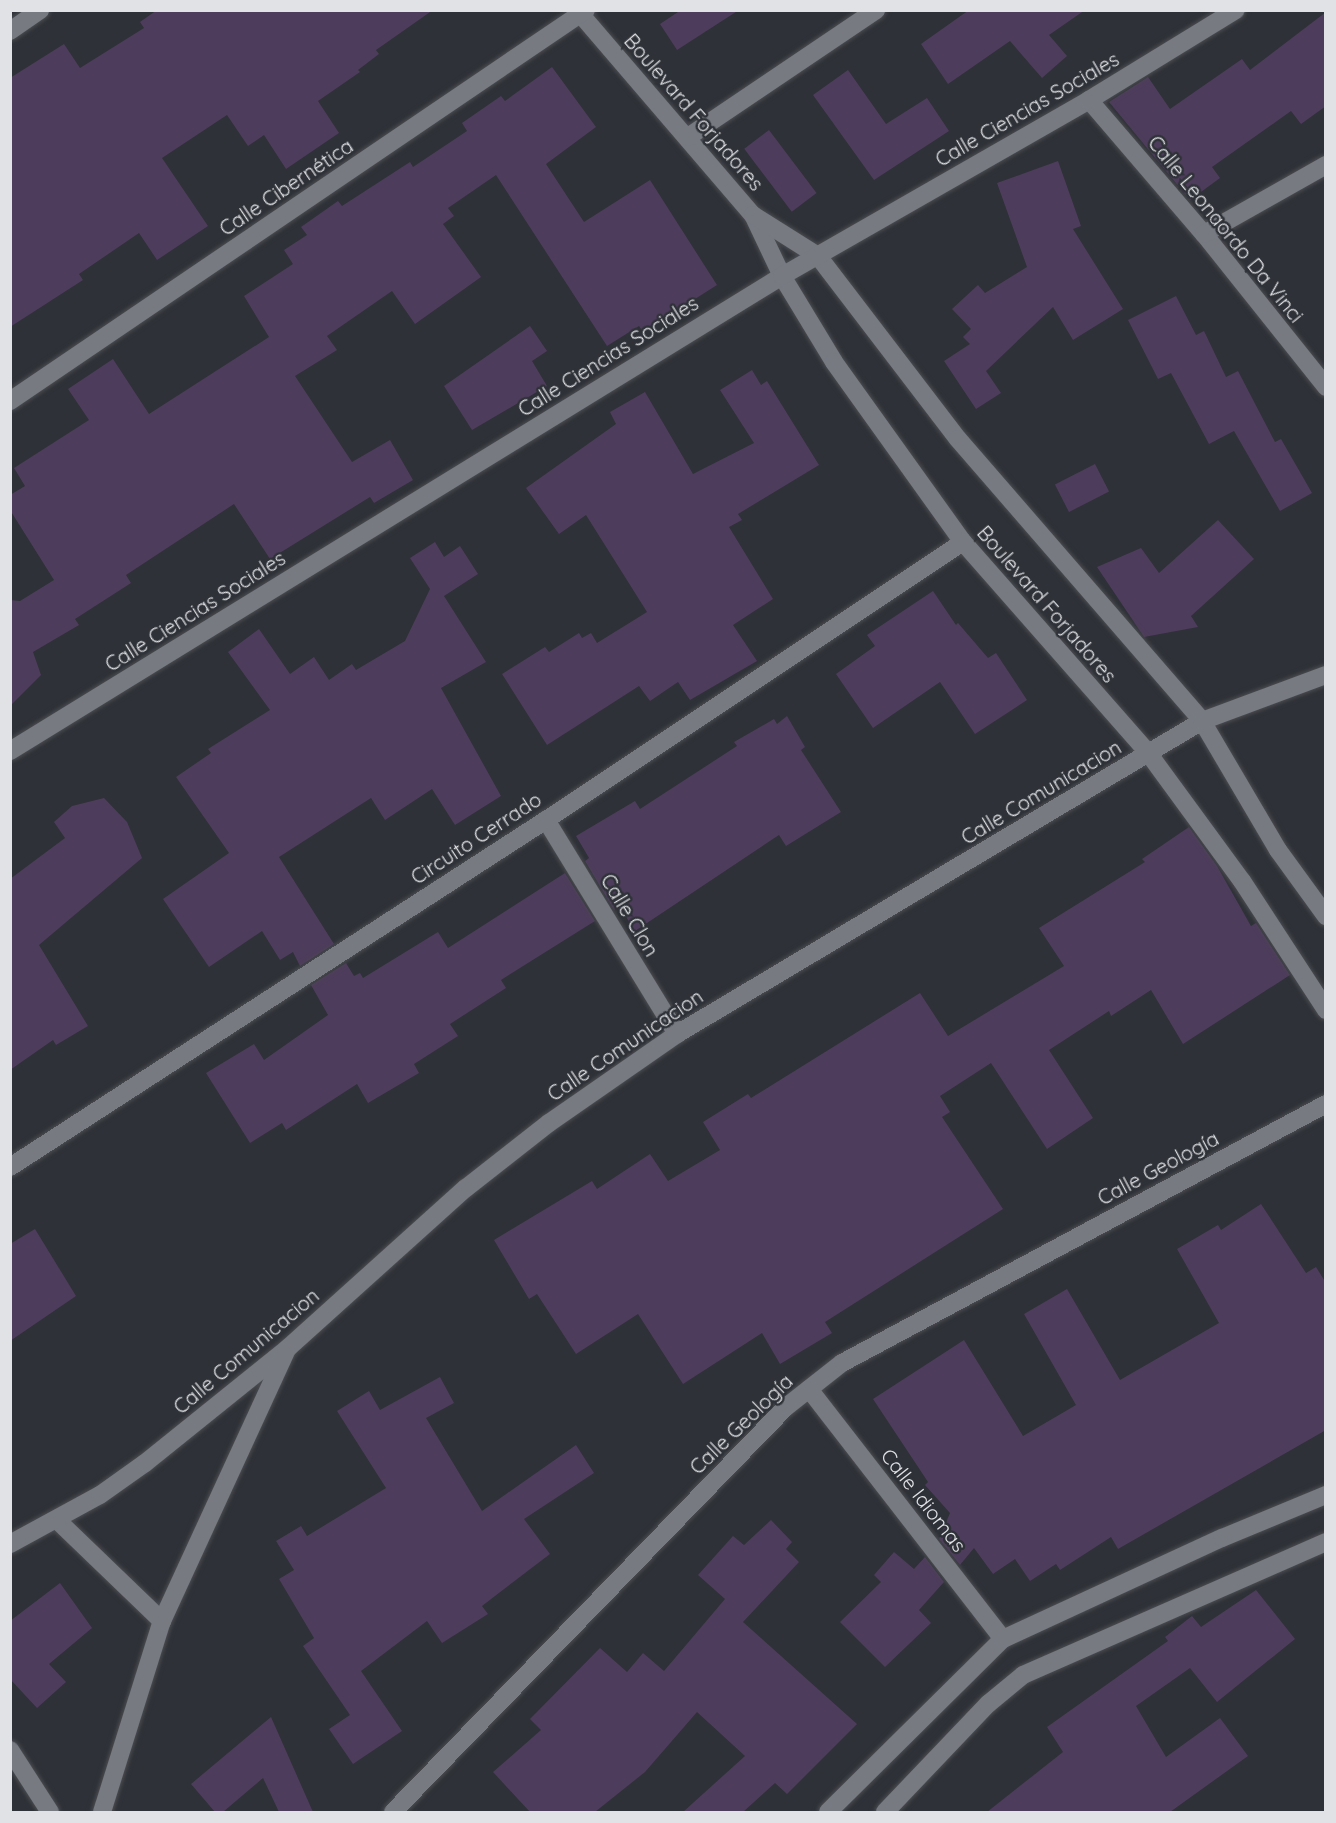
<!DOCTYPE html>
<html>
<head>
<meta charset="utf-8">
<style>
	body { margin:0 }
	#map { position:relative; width:1336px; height:1823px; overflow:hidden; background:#2e3137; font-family:Quicksand,sans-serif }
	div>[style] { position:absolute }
	.building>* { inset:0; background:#4e3c5c; transform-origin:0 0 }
	.roads { filter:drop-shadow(0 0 2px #4b4d52) drop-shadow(0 0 2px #4b4d52) }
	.minor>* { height:18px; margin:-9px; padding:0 9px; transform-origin:9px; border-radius:9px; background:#777a81 }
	span { translate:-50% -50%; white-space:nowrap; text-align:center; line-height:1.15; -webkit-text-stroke:5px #2e3137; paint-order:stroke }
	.street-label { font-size:20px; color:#e0e2e6 }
	.frame { position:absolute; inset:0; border:12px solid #e0e2e6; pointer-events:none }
</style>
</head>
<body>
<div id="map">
	<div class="building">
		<div style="clip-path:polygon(157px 10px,433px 10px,376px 50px,379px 54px,358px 70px,360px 72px,318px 101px,339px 133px,286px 169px,264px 135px,248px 146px,227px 115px,162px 158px,208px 226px,157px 260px,139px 233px,79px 274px,83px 280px,10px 327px,10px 78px,64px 44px,80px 68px,144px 28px,140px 22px)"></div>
		<div style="clip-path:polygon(681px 10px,739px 10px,677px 50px,660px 24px)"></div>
		<div style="clip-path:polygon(969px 10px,1085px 10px,1049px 35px,1067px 56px,1042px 78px,1010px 41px,948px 84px,921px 44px)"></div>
		<div style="clip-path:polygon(1326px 12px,1326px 106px,1301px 124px,1291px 111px,1212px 167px,1220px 178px,1190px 200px,1109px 102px,1148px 77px,1170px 109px,1242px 59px,1250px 70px)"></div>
		<div style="clip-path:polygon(552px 67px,596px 127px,546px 164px,584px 222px,650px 180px,717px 285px,643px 332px,639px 326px,607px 346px,496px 175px,448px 208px,454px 216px,443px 224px,481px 277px,415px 324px,392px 291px,327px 336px,337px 350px,295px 376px,352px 462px,390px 440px,413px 480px,374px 503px,370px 497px,270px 559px,234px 504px,126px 575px,131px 583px,75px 619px,79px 625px,33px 652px,41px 675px,10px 706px,10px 600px,20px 601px,54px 580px,10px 510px,10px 495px,25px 486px,14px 468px,89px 420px,68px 389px,113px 359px,149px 414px,269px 337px,244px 296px,293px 264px,284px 250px,307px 235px,301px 227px,338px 201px,342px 206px,410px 162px,413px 167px,467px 131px,462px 123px,501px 96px,505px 101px)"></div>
		<div style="clip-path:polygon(848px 70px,886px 124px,927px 98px,949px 131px,874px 180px,813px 95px)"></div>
		<div style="left:769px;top:130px;width:79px;height:31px;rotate:53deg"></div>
		<div style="clip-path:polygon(1058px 161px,1081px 226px,1073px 229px,1123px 309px,1073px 340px,1053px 307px,986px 371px,1001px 393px,976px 409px,944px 361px,970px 344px,963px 337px,971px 329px,952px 309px,978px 285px,985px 293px,1027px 267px,997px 183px)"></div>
		<div style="clip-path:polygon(1176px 296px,1196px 335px,1204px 331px,1226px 377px,1238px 371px,1275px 442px,1281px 439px,1312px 493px,1280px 511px,1234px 431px,1209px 444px,1171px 373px,1158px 379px,1128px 320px)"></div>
		<div style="clip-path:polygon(530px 326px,547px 351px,532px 361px,547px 386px,472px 430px,444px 386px)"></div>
		<div style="clip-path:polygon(752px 370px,761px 385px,767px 381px,819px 465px,738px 514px,742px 520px,729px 527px,773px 599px,733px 625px,757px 661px,690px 700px,678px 682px,650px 701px,639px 686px,547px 745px,502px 674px,545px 647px,549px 652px,579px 633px,582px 638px,591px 633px,597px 643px,647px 612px,586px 515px,559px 534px,526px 488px,616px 424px,610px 412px,645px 392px,693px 474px,754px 443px,720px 390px)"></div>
		<div style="left:1095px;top:464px;width:31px;height:45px;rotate:63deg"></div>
		<div style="clip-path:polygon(1218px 520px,1254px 559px,1191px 616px,1198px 627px,1144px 637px,1097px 567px,1141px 548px,1159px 573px)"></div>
		<div style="clip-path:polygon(435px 542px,444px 557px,460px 546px,478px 574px,444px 596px,486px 662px,441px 688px,501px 796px,455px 825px,432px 789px,385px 820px,371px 798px,279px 857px,334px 944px,300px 966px,293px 952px,280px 960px,262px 931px,209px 967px,163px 899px,229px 853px,176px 777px,211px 753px,208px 749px,270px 710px,228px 652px,259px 629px,290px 674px,314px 657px,329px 680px,352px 664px,356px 670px,405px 641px,430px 589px,410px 558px)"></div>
		<div style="clip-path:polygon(933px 591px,956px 625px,958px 623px,988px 658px,996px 653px,1027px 700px,975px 734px,940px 682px,873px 728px,836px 674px,875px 646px,867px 635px)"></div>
		<div style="clip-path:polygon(787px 716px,805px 747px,801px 750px,841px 812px,786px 846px,779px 835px,635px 931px,619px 906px,614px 910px,585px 861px,589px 858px,576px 836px,635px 801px,640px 809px,737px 746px,734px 742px,774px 719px,777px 724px)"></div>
		<div style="clip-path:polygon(104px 798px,127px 822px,142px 858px,39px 945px,88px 1026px,56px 1045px,53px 1040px,10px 1070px,10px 879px,65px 838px,54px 822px,72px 806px)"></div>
		<div style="clip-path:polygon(1189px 827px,1217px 866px,1251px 926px,1256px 923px,1290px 975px,1183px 1044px,1151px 990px,1111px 1016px,1109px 1011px,1049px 1050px,1093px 1118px,1047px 1149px,991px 1063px,940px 1096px,950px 1112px,942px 1117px,1003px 1209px,825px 1322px,832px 1333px,780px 1364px,762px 1333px,683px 1384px,638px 1314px,576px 1354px,537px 1294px,529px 1299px,494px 1240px,592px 1181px,597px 1189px,650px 1154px,668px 1181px,720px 1150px,703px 1122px,748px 1094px,751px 1098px,920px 993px,948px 1036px,1064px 966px,1039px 928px,1145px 862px,1142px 859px)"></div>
		<div style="clip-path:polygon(565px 873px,595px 921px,501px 980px,506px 988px,450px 1024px,458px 1036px,414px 1064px,419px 1073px,368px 1103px,357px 1084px,286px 1130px,282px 1123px,250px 1143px,206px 1073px,254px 1044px,264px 1060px,328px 1015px,311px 985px,346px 963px,354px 976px,360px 973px,363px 978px,438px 932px,448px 948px)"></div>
		<div style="clip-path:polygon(1261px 1204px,1306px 1273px,1316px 1267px,1326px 1283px,1326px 1430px,1118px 1549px,1111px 1537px,1060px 1570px,1056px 1564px,1030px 1581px,1015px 1559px,993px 1574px,974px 1548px,960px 1565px,939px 1539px,950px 1513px,925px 1485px,928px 1482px,873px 1399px,964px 1340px,1023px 1436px,1076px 1405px,1024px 1314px,1067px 1289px,1120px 1380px,1219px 1323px,1177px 1249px,1218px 1225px,1221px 1230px)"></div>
		<div style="clip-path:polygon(35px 1229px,76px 1296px,10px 1341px,10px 1244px)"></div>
		<div style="clip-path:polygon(440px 1377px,454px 1403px,426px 1418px,482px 1511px,576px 1445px,594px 1473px,524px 1519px,550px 1554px,482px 1606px,488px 1614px,442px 1643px,427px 1621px,361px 1671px,402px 1731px,353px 1764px,329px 1729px,350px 1715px,303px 1646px,314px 1638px,279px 1579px,294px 1570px,276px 1541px,301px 1526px,307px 1536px,386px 1488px,337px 1411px,369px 1391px,380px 1410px)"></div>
		<div style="clip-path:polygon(771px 1520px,792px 1542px,786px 1549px,799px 1562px,743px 1622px,857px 1724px,787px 1794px,775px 1783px,743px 1812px,683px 1812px,745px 1756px,697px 1712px,645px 1772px,595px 1812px,530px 1812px,493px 1772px,541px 1730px,530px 1719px,600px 1648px,627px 1672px,643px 1653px,664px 1671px,725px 1599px,698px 1575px,733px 1536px,744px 1545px)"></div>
		<div style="clip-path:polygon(894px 1552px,914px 1569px,925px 1557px,944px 1582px,919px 1610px,931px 1623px,885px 1667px,840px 1622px,881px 1582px,874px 1575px)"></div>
		<div style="clip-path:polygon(60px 1583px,92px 1628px,49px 1664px,66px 1682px,37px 1708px,10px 1679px,10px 1621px)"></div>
		<div style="clip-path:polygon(1256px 1590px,1295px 1639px,1217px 1702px,1190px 1668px,1136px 1706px,1166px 1757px,1220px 1718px,1248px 1756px,1170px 1812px,987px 1812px,1063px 1752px,1047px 1727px,1168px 1641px,1165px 1637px,1192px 1616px,1201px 1627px)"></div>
		<div style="clip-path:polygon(271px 1717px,313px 1812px,279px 1812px,263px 1778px,223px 1812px,215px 1812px,191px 1784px)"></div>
	</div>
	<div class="roads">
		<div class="minor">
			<div style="left:577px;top:10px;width:270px;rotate:49.4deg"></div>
			<div style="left:753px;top:215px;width:68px;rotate:64.6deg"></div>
			<div style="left:782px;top:276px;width:100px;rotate:58.8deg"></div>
			<div style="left:834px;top:362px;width:221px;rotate:54.4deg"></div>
			<div style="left:963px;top:542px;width:282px;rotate:48.7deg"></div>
			<div style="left:1149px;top:754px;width:157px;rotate:53.8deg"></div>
			<div style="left:1242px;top:881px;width:154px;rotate:56.9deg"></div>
			<div style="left:10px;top:31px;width:37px;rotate:-35deg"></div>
			<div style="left:1089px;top:100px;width:177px;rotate:49.4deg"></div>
			<div style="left:1204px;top:234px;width:196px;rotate:51.4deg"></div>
			<div style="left:688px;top:137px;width:227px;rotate:-34deg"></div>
			<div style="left:753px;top:215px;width:77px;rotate:32.2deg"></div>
			<div style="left:818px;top:256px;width:230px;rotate:52.6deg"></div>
			<div style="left:958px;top:439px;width:373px;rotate:49.1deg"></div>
			<div style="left:1202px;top:721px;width:150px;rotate:59.5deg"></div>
			<div style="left:1278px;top:850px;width:82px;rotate:54deg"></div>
			<div style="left:1204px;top:234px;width:140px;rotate:-29.5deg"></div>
			<div style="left:10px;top:401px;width:696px;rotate:-34.17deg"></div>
			<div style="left:10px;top:751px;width:906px;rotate:-31.6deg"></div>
			<div style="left:782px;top:276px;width:354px;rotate:-29.8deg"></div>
			<div style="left:1089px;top:100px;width:172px;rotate:-31.5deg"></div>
			<div style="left:546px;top:820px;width:251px;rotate:58.5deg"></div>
			<div style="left:10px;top:1167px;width:639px;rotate:-32.92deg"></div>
			<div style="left:546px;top:820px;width:501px;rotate:-33.69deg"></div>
			<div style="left:809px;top:1389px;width:316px;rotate:52.2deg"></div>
			<div style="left:57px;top:1520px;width:146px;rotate:43.9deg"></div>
			<div style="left:10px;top:1544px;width:102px;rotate:-28.6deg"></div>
			<div style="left:100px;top:1495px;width:55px;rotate:-35.4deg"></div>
			<div style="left:145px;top:1463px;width:184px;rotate:-38.8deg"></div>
			<div style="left:288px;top:1348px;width:239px;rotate:-42deg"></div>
			<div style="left:466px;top:1188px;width:105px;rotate:-38.1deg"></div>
			<div style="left:549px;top:1123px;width:156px;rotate:-34.8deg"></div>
			<div style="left:677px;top:1034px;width:611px;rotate:-30.8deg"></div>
			<div style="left:1202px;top:721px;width:132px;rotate:-20.4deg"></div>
			<div style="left:10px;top:1750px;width:74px;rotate:57.2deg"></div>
			<div style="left:102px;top:1812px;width:200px;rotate:-72.6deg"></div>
			<div style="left:162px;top:1621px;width:296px;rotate:-65.3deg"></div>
			<div style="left:393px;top:1812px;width:564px;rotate:-45.86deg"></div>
			<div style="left:786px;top:1407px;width:71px;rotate:-38.2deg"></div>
			<div style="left:842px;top:1363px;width:549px;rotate:-28.15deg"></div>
			<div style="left:828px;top:1812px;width:246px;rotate:-44.7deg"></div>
			<div style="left:1003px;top:1639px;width:241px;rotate:-24.8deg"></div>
			<div style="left:1222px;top:1538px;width:113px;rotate:-22.5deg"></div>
			<div style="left:885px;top:1812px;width:149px;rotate:-46.4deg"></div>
			<div style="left:988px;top:1704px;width:45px;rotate:-39.6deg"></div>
			<div style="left:1023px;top:1675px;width:331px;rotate:-23.7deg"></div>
		</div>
	</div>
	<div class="street-label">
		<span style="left:1027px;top:109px;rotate:-30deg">Calle Ciencias Sociales</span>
		<span style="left:694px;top:112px;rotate:49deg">Boulevard Forjadores</span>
		<span style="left:286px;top:187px;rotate:-34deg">Calle Cibernética</span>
		<span style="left:1226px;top:229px;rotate:51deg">Calle Leonaordo Da Vinci</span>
		<span style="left:608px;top:356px;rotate:-32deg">Calle Ciencias Sociales</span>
		<span style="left:1047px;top:604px;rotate:49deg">Boulevard Forjadores</span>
		<span style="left:195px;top:611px;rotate:-32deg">Calle Ciencias Sociales</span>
		<span style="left:1041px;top:792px;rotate:-31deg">Calle Comunicacion</span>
		<span style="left:476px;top:838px;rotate:-33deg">Circuito Cerrado</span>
		<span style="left:630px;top:915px;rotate:59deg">Calle Clon</span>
		<span style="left:625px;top:1045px;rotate:-34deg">Calle Comunicacion</span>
		<span style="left:1158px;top:1168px;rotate:-28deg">Calle Geología</span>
		<span style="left:246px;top:1351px;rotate:-40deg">Calle Comunicacion</span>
		<span style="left:741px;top:1424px;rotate:-44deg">Calle Geología</span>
		<span style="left:924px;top:1500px;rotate:52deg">Calle Idiomas</span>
	</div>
	<div class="frame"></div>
</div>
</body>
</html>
